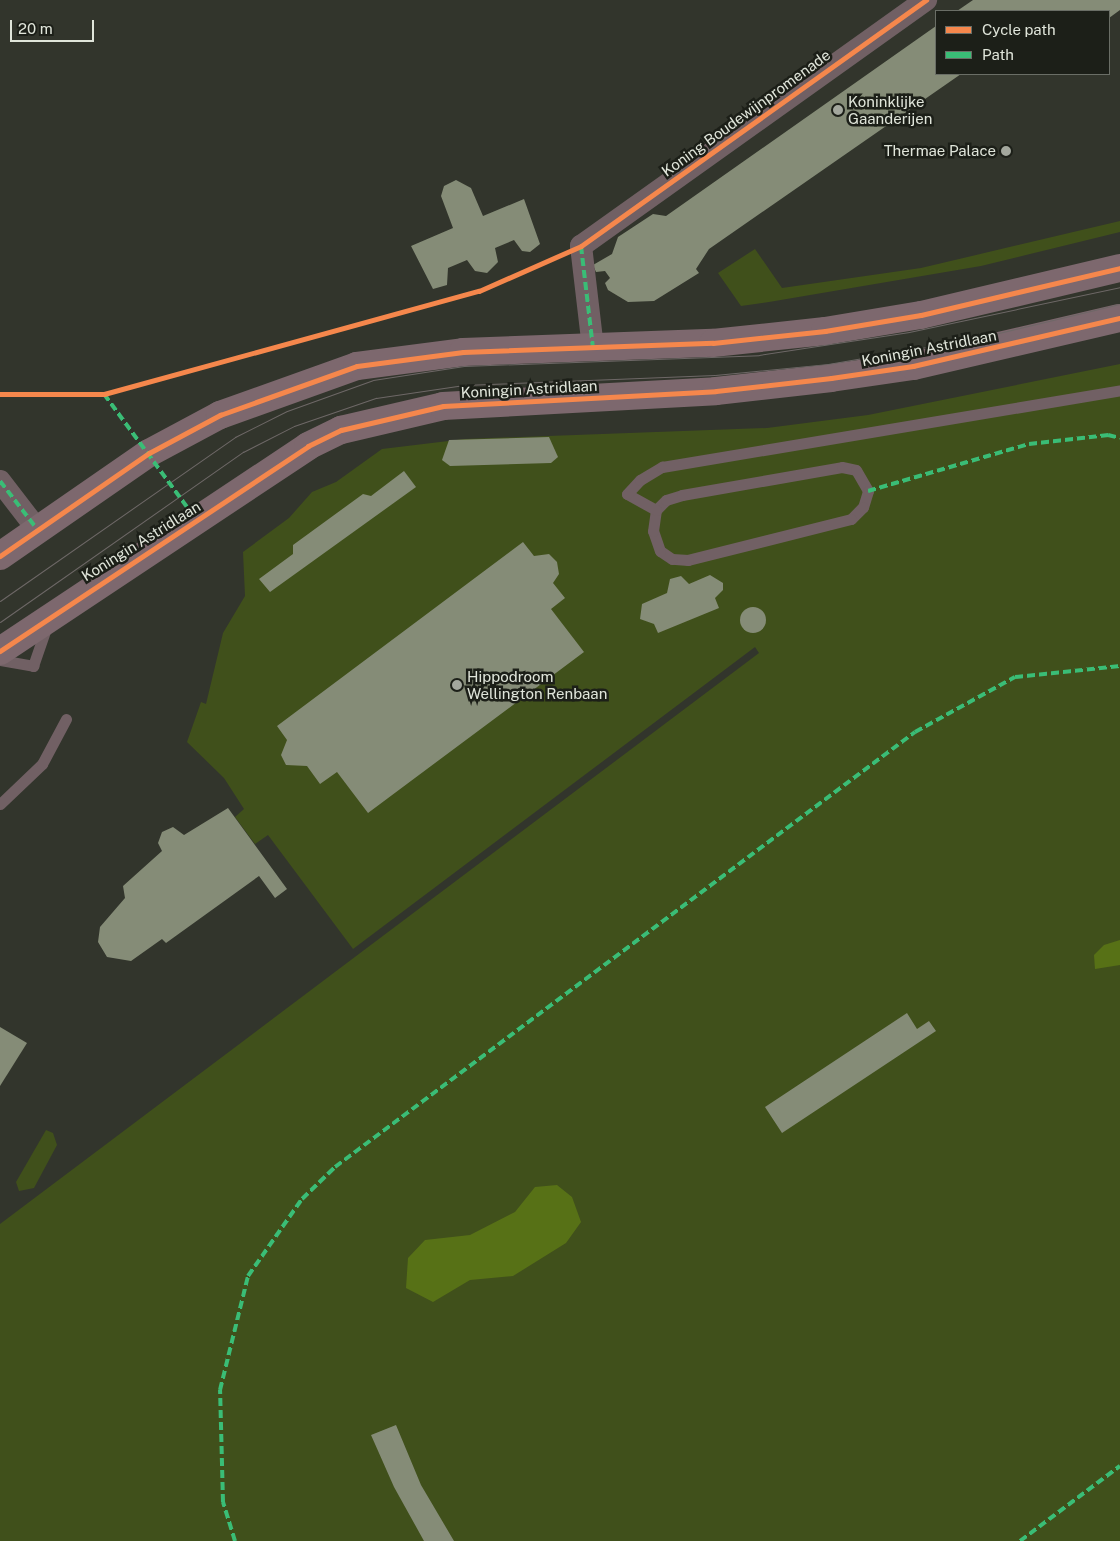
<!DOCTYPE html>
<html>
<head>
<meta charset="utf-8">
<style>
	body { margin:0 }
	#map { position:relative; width:1120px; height:1541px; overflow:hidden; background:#32352c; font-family:"Public Sans",sans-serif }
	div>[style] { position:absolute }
	.green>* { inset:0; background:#40501b }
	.water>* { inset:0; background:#577116 }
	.building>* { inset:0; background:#858c77 }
	.round { border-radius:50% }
	.lane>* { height:11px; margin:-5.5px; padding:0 5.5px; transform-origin:5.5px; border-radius:5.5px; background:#716064 }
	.street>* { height:22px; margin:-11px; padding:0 11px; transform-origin:11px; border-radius:11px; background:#716064 }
	.secondary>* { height:28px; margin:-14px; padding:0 14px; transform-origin:14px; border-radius:14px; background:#7d686e }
	.tram>* { height:1px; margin:-0.5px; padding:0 0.5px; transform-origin:0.5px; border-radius:0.5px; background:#6e6867 }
	.quiet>* { height:4px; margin-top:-2px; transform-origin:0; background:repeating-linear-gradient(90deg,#3abd76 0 8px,transparent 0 12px) }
	.cycleway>* { height:5px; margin:-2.5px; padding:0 2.5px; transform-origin:2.5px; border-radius:2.5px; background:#f5874c }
	.dots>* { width:14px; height:14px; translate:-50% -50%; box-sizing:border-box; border:2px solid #1c1f18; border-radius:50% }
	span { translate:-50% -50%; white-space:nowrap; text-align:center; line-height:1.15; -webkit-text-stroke:5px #1c1f18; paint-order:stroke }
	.poi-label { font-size:15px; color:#e0e5da }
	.left { translate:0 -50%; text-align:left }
	.right { translate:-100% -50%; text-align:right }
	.street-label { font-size:15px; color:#e0e5da }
	.legend { position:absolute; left:935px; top:10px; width:175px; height:65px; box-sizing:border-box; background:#1c1f18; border:1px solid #6a6e66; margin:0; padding:6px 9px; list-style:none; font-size:15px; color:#e0e5da }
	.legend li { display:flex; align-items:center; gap:10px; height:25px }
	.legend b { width:25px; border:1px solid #6a6e66 }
	.scale { position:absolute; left:10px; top:20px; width:84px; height:22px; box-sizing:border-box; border:2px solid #e0e5da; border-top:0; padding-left:6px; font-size:15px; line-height:18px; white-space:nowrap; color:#e0e5da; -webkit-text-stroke:4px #1c1f18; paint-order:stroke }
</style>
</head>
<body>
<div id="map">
	<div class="green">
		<div style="clip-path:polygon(1120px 221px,1120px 232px,981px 266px,769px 302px,741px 306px,718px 273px,755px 249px,782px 288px,921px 268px)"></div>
		<div style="clip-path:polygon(1120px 364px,1120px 1541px,0 1541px,0 1224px,759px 653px,755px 647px,353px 949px,268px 835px,255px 844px,235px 817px,244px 809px,224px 778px,187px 742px,201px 702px,206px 704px,223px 633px,245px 596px,243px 552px,289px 518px,312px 492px,336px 482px,382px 449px,465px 439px,767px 428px,868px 415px)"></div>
		<div style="clip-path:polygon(46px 1130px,53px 1133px,57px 1145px,34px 1188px,19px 1191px,16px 1182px)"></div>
	</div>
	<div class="water">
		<div style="clip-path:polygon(1120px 940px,1120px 965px,1095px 969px,1094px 955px,1104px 945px)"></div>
		<div style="clip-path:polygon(557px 1185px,572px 1197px,581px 1222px,566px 1243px,513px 1276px,470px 1280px,433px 1302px,406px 1288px,408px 1258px,425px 1240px,470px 1235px,515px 1212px,535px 1187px)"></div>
	</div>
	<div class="building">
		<div style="clip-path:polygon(973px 0,1120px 0,1120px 10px,1109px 18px,1109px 11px,957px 11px)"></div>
		<div style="clip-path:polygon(936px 26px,936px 74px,961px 74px,709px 249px,696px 269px,699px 273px,654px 301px,628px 302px,608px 290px,605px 283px,610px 278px,605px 271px,596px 272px,593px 265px,612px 254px,618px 237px,653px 214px,666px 216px)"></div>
		<div style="clip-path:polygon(456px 180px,471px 188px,483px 216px,524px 199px,540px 244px,530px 252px,522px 251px,514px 240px,495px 248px,498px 262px,487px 273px,475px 271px,467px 260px,448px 268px,447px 285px,433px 289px,411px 246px,453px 228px,441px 196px,444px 186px)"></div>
		<div style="clip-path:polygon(549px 437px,558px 457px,551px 463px,450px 466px,442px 460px,449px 440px)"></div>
		<div style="clip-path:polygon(404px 471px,416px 487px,270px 592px,259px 579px,293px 554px,293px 545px,363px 494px,371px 496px)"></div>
		<div style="clip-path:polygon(523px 542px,534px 556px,549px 554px,557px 562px,559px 574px,553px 583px,565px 598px,551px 609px,584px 652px,368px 813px,337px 772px,320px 784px,307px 766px,286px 765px,281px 755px,287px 740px,277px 726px)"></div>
		<div style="clip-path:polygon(710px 575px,723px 583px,723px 590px,715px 598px,719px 608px,658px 633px,654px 624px,640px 619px,642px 604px,667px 593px,670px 579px,681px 576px,689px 584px)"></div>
		<div class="round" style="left:740px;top:607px;width:26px;height:26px"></div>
		<div style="clip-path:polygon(228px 808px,287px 889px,275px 898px,259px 876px,166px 943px,162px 939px,131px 961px,107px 957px,98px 942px,100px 927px,125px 898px,123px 886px,162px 851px,158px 843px,162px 832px,173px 827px,184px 835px)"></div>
		<div style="clip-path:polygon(907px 1013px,917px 1029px,929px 1021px,936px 1031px,782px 1133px,765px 1107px)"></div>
		<div style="clip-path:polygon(0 1027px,27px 1043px,0 1086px)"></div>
		<div style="clip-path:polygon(396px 1425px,421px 1485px,454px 1541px,424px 1541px,394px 1487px,371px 1435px)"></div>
	</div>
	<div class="lane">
		<div style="left:656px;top:510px;width:14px;rotate:-45deg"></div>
		<div style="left:666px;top:500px;width:17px;rotate:-17deg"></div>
		<div style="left:682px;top:495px;width:162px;rotate:-9.9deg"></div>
		<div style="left:842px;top:467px;width:14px;rotate:12deg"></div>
		<div style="left:856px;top:470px;width:24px;rotate:60deg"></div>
		<div style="left:868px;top:491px;width:17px;rotate:107deg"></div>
		<div style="left:863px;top:507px;width:17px;rotate:135deg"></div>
		<div style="left:851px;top:519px;width:168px;rotate:165.9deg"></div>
		<div style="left:688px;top:560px;width:16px;rotate:-176deg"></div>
		<div style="left:672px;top:559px;width:14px;rotate:-146deg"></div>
		<div style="left:660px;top:551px;width:21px;rotate:-109deg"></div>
		<div style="left:653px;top:531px;width:21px;rotate:-82deg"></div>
		<div style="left:656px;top:510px;width:33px;rotate:-151deg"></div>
		<div style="left:627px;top:494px;width:19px;rotate:-47deg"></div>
		<div style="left:640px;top:480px;width:26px;rotate:-31deg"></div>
		<div style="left:662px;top:467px;width:464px;rotate:-9.5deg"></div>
		<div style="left:0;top:660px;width:34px;rotate:10deg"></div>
		<div style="left:33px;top:666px;width:39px;rotate:-71deg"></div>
		<div style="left:0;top:804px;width:58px;rotate:-43.6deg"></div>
		<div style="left:42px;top:764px;width:51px;rotate:-61.9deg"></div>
	</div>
	<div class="street">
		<div style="left:593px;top:348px;width:103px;rotate:-96.7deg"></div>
		<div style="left:581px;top:246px;width:424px;rotate:-35.5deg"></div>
		<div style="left:0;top:481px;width:61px;rotate:52.4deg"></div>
	</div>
	<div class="secondary">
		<div style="left:0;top:556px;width:181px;rotate:-34.7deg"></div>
		<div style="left:149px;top:453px;width:81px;rotate:-28.2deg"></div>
		<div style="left:220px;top:415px;width:145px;rotate:-19.7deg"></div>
		<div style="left:357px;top:366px;width:107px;rotate:-7.5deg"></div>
		<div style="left:463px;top:352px;width:250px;rotate:-2.1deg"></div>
		<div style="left:713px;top:343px;width:113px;rotate:-6.1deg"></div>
		<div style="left:825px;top:331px;width:97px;rotate:-9.5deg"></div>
		<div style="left:921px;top:315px;width:204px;rotate:-13.3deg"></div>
		<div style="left:0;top:651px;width:370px;rotate:-33.6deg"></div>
		<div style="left:308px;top:446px;width:37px;rotate:-26deg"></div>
		<div style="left:341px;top:430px;width:105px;rotate:-13.2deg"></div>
		<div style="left:443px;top:406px;width:273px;rotate:-3.1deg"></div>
		<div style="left:716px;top:391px;width:116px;rotate:-6.4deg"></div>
		<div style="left:831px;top:378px;width:83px;rotate:-8.3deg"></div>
		<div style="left:913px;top:366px;width:212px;rotate:-13.1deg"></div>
	</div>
	<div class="tram">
		<div style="left:0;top:601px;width:287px;rotate:-34.9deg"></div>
		<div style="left:235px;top:437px;width:58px;rotate:-26.6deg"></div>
		<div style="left:287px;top:411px;width:91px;rotate:-19.8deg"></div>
		<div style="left:373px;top:380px;width:92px;rotate:-8.7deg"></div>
		<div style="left:464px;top:366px;width:295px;rotate:-2.1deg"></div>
		<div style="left:759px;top:355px;width:152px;rotate:-8.7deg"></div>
		<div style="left:909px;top:332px;width:216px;rotate:-12deg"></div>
		<div style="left:0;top:622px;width:297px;rotate:-35deg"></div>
		<div style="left:243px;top:452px;width:57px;rotate:-27deg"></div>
		<div style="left:294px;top:426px;width:87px;rotate:-18.9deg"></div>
		<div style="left:376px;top:398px;width:89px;rotate:-8.4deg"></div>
		<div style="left:464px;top:385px;width:251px;rotate:-2.3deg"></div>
		<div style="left:715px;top:375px;width:114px;rotate:-5.6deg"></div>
		<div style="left:828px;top:364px;width:152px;rotate:-9.8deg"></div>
		<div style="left:978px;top:338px;width:146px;rotate:-13.5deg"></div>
	</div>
	<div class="quiet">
		<div style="left:581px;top:246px;width:103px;rotate:83.3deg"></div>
		<div style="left:104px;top:394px;width:159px;rotate:53.7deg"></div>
		<div style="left:0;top:481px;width:61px;rotate:52.4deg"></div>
		<div style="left:868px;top:491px;width:168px;rotate:-16.3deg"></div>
		<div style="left:1029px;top:444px;width:80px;rotate:-6.5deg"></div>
		<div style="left:1108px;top:435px;width:12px;rotate:14deg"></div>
		<div style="left:235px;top:1541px;width:41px;rotate:-107.1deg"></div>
		<div style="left:223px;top:1502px;width:112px;rotate:-91.5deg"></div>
		<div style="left:220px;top:1390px;width:117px;rotate:-76.2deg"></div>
		<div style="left:248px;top:1276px;width:94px;rotate:-55deg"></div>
		<div style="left:302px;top:1199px;width:46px;rotate:-44.1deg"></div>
		<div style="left:335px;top:1167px;width:725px;rotate:-36.87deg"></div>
		<div style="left:915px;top:732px;width:114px;rotate:-28.8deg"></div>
		<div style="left:1015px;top:677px;width:106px;rotate:-6deg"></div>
		<div style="left:1020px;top:1541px;width:125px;rotate:-36.9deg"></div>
	</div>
	<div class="cycleway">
		<div style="left:0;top:394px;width:104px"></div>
		<div style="left:104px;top:394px;width:389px;rotate:-15.4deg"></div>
		<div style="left:479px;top:291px;width:111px;rotate:-23.8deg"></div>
		<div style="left:581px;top:246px;width:424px;rotate:-35.5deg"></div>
		<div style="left:0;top:556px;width:181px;rotate:-34.7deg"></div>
		<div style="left:149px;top:453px;width:81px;rotate:-28.2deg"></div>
		<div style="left:220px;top:415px;width:145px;rotate:-19.7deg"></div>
		<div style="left:357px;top:366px;width:107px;rotate:-7.5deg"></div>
		<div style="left:463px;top:352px;width:250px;rotate:-2.1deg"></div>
		<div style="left:713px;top:343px;width:113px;rotate:-6.1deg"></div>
		<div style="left:825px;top:331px;width:97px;rotate:-9.5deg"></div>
		<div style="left:921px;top:315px;width:204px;rotate:-13.3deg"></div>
		<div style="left:0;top:651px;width:370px;rotate:-33.6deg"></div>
		<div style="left:308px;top:446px;width:37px;rotate:-26deg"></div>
		<div style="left:341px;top:430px;width:105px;rotate:-13.2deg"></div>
		<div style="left:443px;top:406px;width:273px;rotate:-3.1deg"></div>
		<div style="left:716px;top:391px;width:116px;rotate:-6.4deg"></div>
		<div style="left:831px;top:378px;width:83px;rotate:-8.3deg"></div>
		<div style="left:913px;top:366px;width:212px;rotate:-13.1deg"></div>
	</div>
	<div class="dots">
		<div style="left:838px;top:110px;background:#a3a79d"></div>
		<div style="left:1006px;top:151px;background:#a3a79d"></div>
		<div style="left:457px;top:685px;background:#a3a79d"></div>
	</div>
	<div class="poi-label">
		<span class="left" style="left:848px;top:110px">Koninklijke<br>Gaanderijen</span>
		<span class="right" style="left:996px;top:151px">Thermae Palace</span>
		<span class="left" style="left:467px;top:685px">Hippodroom<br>Wellington Renbaan</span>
	</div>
	<div class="street-label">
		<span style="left:746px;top:113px;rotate:-36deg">Koning Boudewijnpromenade</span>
		<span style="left:929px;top:348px;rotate:-11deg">Koningin Astridlaan</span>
		<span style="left:529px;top:389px;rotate:-3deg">Koningin Astridlaan</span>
		<span style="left:141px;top:541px;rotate:-32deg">Koningin Astridlaan</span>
	</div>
	<ul class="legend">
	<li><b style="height:6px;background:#f5874c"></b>Cycle path</li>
	<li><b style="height:6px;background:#3abd76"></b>Path</li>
	</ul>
	<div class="scale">20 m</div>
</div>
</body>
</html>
